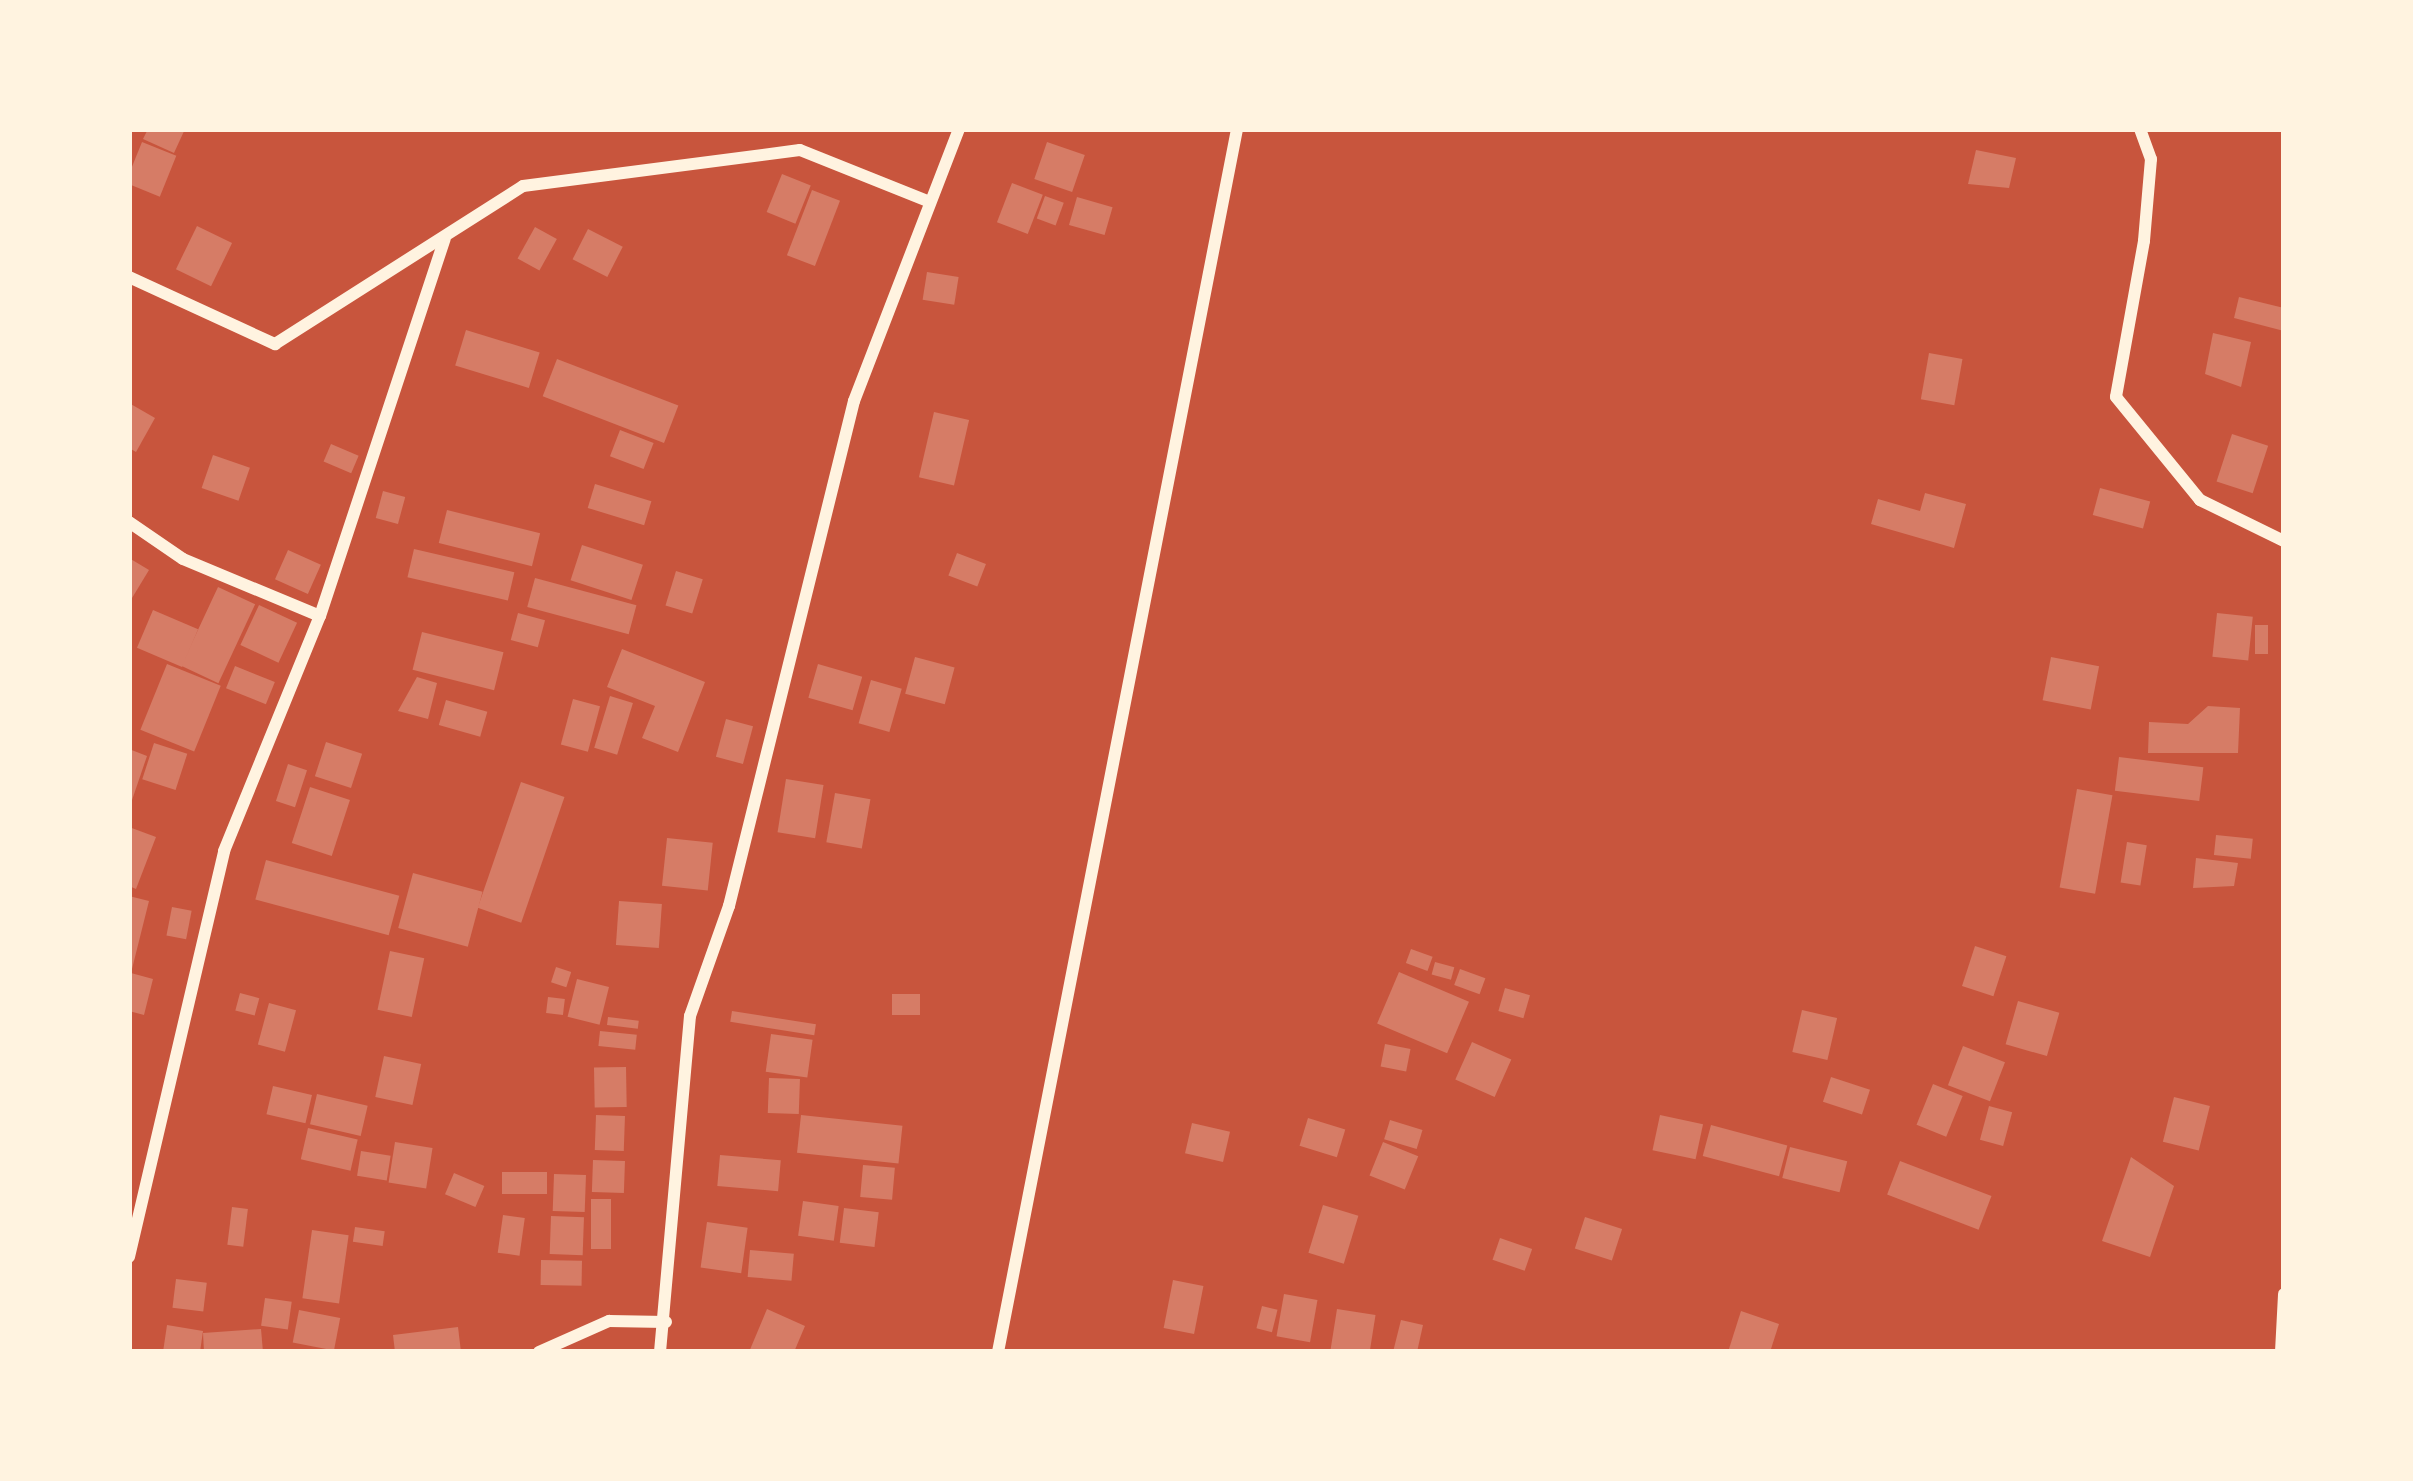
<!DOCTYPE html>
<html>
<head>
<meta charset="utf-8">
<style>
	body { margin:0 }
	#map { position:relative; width:2413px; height:1481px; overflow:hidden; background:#c8553d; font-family:"Libre Baskerville",serif }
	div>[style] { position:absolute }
	.building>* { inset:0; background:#d67c66; transform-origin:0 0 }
	.minor>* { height:12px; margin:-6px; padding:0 6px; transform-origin:6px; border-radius:6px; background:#fff3e0 }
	span { translate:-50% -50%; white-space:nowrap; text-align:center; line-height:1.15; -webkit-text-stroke:9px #fff3e0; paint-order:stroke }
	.frame { position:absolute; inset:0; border:132px solid #fff3e0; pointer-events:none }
</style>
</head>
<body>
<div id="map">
	<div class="building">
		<div style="clip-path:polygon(148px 129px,185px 129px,174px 153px,143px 139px)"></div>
		<div style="left:142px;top:142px;width:37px;height:44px;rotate:22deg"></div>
		<div style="left:1047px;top:142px;width:40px;height:39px;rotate:19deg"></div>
		<div style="clip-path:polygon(1976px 150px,2016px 158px,2009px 188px,1968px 184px)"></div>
		<div style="left:782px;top:174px;width:31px;height:41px;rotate:22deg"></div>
		<div style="left:1012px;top:183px;width:33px;height:42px;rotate:21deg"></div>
		<div style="left:812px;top:190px;width:30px;height:70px;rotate:21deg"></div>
		<div style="left:1045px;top:196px;width:20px;height:24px;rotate:20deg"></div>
		<div style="left:1077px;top:197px;width:37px;height:29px;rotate:16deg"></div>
		<div style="left:197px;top:226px;width:39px;height:48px;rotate:26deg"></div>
		<div style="left:535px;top:227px;width:25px;height:36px;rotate:29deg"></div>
		<div style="left:588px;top:229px;width:39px;height:34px;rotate:27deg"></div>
		<div style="left:927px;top:272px;width:32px;height:28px;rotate:9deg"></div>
		<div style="clip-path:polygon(2239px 297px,2284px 308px,2284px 331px,2234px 318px)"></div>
		<div style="left:466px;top:330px;width:77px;height:37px;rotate:17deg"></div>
		<div style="clip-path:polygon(2213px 333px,2251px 342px,2241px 387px,2205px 374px)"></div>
		<div style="left:1929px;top:353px;width:34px;height:47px;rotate:10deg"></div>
		<div style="left:557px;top:359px;width:130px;height:40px;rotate:21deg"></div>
		<div style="clip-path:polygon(129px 403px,155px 418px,136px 452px,129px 448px)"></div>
		<div style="left:934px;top:412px;width:36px;height:67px;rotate:13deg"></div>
		<div style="left:620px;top:430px;width:36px;height:28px;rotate:21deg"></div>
		<div style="left:2232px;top:434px;width:38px;height:50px;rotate:18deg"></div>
		<div style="left:331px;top:444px;width:30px;height:19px;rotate:23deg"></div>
		<div style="left:213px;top:455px;width:39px;height:35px;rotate:19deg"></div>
		<div style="left:595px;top:484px;width:59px;height:25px;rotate:17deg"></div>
		<div style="left:2100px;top:488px;width:52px;height:28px;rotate:15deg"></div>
		<div style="left:383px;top:491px;width:23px;height:28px;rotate:15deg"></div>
		<div style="clip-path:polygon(1925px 493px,1966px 504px,1954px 548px,1871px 524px,1878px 499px,1920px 511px)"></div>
		<div style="left:447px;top:510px;width:96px;height:34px;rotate:14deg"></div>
		<div style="left:582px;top:545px;width:64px;height:37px;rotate:18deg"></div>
		<div style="left:414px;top:549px;width:103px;height:29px;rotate:13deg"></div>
		<div style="left:288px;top:550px;width:36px;height:32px;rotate:24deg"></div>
		<div style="left:957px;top:553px;width:31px;height:24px;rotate:21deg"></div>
		<div style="clip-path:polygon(129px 558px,149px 570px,129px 603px)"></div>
		<div style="left:676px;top:571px;width:28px;height:36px;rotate:17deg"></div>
		<div style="left:535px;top:578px;width:105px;height:30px;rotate:15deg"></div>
		<div style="left:218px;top:587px;width:41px;height:87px;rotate:25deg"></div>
		<div style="left:259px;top:605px;width:42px;height:44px;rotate:25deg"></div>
		<div style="left:153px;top:610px;width:49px;height:41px;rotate:23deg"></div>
		<div style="left:518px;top:613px;width:28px;height:28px;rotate:15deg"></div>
		<div style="left:2217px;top:613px;width:36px;height:44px;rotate:6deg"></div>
		<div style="left:2255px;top:625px;width:13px;height:29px"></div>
		<div style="left:422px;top:632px;width:84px;height:39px;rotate:14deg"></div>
		<div style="clip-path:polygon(622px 649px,705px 682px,678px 752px,642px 738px,655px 706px,607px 687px)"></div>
		<div style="left:915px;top:657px;width:41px;height:38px;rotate:15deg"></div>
		<div style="left:2051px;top:657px;width:49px;height:44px;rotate:11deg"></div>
		<div style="left:167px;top:664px;width:58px;height:71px;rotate:22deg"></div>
		<div style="left:818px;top:664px;width:46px;height:35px;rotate:16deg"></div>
		<div style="left:235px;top:666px;width:43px;height:24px;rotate:22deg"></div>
		<div style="clip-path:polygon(417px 677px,437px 683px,428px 719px,398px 711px)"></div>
		<div style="left:871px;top:680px;width:32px;height:45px;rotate:16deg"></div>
		<div style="left:610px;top:696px;width:24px;height:54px;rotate:17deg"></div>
		<div style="left:573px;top:699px;width:28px;height:47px;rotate:15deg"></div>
		<div style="left:446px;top:700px;width:43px;height:26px;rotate:16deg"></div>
		<div style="clip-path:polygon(2208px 706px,2240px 708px,2238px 753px,2148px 753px,2149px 722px,2188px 724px)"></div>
		<div style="left:726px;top:719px;width:28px;height:39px;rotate:15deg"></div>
		<div style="left:326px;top:742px;width:38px;height:36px;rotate:18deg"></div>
		<div style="left:154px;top:743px;width:35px;height:38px;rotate:18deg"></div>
		<div style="clip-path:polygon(129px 749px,147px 756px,130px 806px,129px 806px)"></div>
		<div style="left:2119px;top:757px;width:85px;height:34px;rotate:7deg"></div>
		<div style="left:288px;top:764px;width:20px;height:39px;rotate:18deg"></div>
		<div style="left:786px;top:779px;width:38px;height:54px;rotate:9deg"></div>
		<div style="left:521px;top:782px;width:46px;height:133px;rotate:19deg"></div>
		<div style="left:310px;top:787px;width:42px;height:59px;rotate:18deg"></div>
		<div style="left:2077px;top:789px;width:36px;height:100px;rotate:10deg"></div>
		<div style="left:835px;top:793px;width:36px;height:50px;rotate:10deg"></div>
		<div style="clip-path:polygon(129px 827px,156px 837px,136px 889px,129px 886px)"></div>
		<div style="left:2216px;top:835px;width:37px;height:20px;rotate:6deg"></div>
		<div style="left:667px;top:838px;width:46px;height:48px;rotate:6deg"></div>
		<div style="left:2127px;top:842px;width:20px;height:41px;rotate:9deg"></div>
		<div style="clip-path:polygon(2196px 858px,2238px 863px,2234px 886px,2193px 888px)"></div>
		<div style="left:266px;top:860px;width:138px;height:41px;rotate:15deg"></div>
		<div style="left:413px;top:873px;width:72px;height:57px;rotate:15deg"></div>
		<div style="clip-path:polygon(129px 896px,149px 901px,131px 973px,153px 979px,144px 1015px,129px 1011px)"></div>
		<div style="left:619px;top:901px;width:43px;height:44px;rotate:4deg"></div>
		<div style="left:172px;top:907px;width:20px;height:29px;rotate:11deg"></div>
		<div style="left:1975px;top:946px;width:33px;height:42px;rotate:18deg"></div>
		<div style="left:1411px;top:949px;width:23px;height:15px;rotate:20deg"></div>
		<div style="left:390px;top:951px;width:35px;height:60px;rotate:12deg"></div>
		<div style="left:1435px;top:962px;width:20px;height:13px;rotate:15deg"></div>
		<div style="left:556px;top:967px;width:16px;height:16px;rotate:18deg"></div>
		<div style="left:1460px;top:969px;width:27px;height:17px;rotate:20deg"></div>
		<div style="left:1399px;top:972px;width:76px;height:56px;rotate:23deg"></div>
		<div style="left:577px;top:979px;width:33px;height:39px;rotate:14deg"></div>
		<div style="left:1505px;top:988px;width:26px;height:24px;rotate:16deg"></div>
		<div style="left:240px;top:993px;width:20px;height:18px;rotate:15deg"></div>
		<div style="left:892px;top:994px;width:28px;height:21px"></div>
		<div style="left:548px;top:997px;width:17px;height:16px;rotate:7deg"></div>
		<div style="left:2018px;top:1001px;width:43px;height:45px;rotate:16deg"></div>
		<div style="left:269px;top:1003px;width:28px;height:43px;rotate:15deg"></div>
		<div style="left:1802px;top:1010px;width:36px;height:43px;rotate:13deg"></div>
		<div style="left:732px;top:1011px;width:85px;height:11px;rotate:9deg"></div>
		<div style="left:608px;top:1017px;width:31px;height:8px;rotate:7deg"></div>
		<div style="left:600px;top:1031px;width:37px;height:15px;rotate:6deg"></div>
		<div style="left:771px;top:1034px;width:42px;height:38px;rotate:8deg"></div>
		<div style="left:1472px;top:1042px;width:43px;height:41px;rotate:24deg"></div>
		<div style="left:1385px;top:1044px;width:26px;height:23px;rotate:11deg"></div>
		<div style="left:1963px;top:1046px;width:45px;height:42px;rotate:21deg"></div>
		<div style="left:384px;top:1056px;width:38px;height:42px;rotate:12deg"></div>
		<div style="left:626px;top:1067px;width:40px;height:32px;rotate:89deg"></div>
		<div style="left:1831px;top:1077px;width:41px;height:26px;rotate:18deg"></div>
		<div style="left:769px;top:1078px;width:31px;height:35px;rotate:2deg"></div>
		<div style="left:1933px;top:1084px;width:32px;height:44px;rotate:22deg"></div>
		<div style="left:273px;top:1086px;width:40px;height:29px;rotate:13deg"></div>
		<div style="left:317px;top:1094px;width:52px;height:31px;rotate:13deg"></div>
		<div style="left:2174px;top:1097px;width:37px;height:46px;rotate:14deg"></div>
		<div style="left:1989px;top:1106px;width:24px;height:35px;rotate:15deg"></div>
		<div style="left:596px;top:1115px;width:29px;height:35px;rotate:2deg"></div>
		<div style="left:801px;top:1115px;width:102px;height:38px;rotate:6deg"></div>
		<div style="left:1660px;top:1115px;width:44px;height:36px;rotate:12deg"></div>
		<div style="left:1308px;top:1118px;width:39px;height:29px;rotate:17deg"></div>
		<div style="left:1390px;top:1120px;width:34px;height:20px;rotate:17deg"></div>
		<div style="left:1192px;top:1123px;width:39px;height:31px;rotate:13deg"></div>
		<div style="left:1711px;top:1125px;width:79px;height:32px;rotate:15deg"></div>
		<div style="left:308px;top:1128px;width:51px;height:32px;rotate:13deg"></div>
		<div style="left:395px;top:1142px;width:38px;height:41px;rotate:9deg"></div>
		<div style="left:1383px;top:1142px;width:38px;height:36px;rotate:22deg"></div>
		<div style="left:1790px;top:1147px;width:59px;height:32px;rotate:14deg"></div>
		<div style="left:361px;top:1151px;width:30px;height:25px;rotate:9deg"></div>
		<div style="left:720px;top:1155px;width:61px;height:31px;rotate:5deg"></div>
		<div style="clip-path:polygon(2131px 1157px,2174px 1186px,2150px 1257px,2102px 1241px)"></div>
		<div style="left:593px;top:1160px;width:32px;height:32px;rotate:2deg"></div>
		<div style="left:1900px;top:1161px;width:98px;height:36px;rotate:21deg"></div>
		<div style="left:863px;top:1165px;width:32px;height:32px;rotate:5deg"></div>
		<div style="left:547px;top:1172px;width:22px;height:45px;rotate:90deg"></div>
		<div style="left:454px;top:1173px;width:33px;height:23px;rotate:23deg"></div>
		<div style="left:554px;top:1174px;width:32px;height:37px;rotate:2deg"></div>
		<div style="left:591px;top:1199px;width:20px;height:50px"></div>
		<div style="left:803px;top:1201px;width:36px;height:35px;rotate:8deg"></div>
		<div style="left:1323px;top:1205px;width:37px;height:50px;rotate:17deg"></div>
		<div style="left:232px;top:1207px;width:16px;height:38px;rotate:7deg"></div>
		<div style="left:844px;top:1208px;width:35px;height:35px;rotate:7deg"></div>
		<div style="left:503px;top:1215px;width:22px;height:38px;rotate:8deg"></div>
		<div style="left:551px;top:1216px;width:33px;height:38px;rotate:2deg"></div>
		<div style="left:1585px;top:1217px;width:39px;height:33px;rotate:18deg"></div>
		<div style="left:707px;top:1222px;width:41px;height:46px;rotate:8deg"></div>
		<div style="left:355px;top:1227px;width:30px;height:15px;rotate:8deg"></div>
		<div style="left:312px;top:1230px;width:37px;height:69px;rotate:8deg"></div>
		<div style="left:1500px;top:1238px;width:34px;height:23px;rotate:19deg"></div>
		<div style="left:750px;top:1250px;width:44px;height:27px;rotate:5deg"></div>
		<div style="left:541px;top:1260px;width:41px;height:25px;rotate:1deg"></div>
		<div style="left:176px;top:1279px;width:31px;height:29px;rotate:7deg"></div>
		<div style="left:1173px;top:1280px;width:31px;height:49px;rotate:11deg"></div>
		<div style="left:1284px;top:1294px;width:34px;height:43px;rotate:10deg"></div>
		<div style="left:265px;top:1298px;width:27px;height:28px;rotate:8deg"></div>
		<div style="left:1262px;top:1306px;width:16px;height:23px;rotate:14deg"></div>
		<div style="clip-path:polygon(767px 1309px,805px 1326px,794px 1352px,749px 1352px)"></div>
		<div style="left:1337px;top:1309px;width:39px;height:43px;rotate:9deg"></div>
		<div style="left:299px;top:1310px;width:42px;height:33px;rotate:11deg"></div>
		<div style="clip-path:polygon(1741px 1311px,1779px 1324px,1770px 1352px,1728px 1352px)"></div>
		<div style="clip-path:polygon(1401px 1320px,1423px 1325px,1417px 1352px,1393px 1352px)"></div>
		<div style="clip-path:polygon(167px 1325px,203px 1331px,200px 1352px,163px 1352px)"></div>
		<div style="clip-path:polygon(458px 1327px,461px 1352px,395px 1352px,393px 1335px)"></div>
		<div style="clip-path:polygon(261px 1329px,263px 1352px,204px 1352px,203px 1333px)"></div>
	</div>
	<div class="minor">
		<div style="left:2140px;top:129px;width:32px;rotate:70deg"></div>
		<div style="left:2151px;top:159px;width:82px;rotate:94.9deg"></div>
		<div style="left:2144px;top:241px;width:158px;rotate:100.2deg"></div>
		<div style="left:2116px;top:397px;width:133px;rotate:50.8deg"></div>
		<div style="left:2200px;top:500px;width:93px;rotate:26deg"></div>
		<div style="left:129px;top:277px;width:161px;rotate:24.7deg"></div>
		<div style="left:275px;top:344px;width:294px;rotate:-32.5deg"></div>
		<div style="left:523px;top:186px;width:279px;rotate:-7.4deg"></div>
		<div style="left:800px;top:150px;width:140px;rotate:21.8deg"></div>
		<div style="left:129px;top:522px;width:65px;rotate:34.4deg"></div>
		<div style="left:183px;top:559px;width:148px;rotate:22.6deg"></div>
		<div style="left:129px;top:1257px;width:417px;rotate:-76.8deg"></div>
		<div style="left:224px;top:851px;width:254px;rotate:-67.8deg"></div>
		<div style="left:320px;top:616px;width:397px;rotate:-71.7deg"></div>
		<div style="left:539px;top:1352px;width:77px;rotate:-23.9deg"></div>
		<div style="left:609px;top:1321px;width:57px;rotate:1deg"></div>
		<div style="left:660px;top:1352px;width:337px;rotate:-84.9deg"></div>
		<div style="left:690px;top:1016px;width:117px;rotate:-70.5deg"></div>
		<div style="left:729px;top:906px;width:520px;rotate:-76.1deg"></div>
		<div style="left:854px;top:401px;width:292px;rotate:-68.9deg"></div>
		<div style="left:998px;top:1352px;width:1246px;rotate:-78.94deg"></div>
		<div style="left:2281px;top:1352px;width:58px;rotate:-87deg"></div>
	</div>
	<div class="frame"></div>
</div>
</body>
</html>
